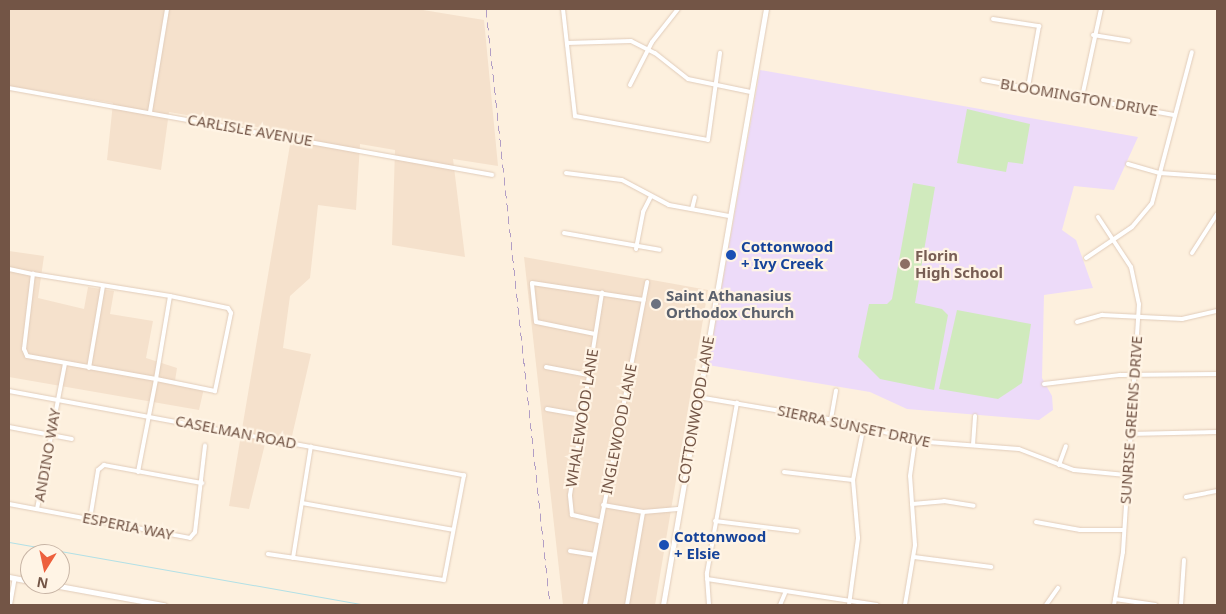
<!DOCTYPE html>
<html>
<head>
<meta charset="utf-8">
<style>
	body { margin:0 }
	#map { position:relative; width:1226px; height:614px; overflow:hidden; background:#fdf0de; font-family:"Noto Sans",sans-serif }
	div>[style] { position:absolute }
	.residential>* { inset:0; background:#f5e1cc }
	.education>* { inset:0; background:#eddbf9 }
	.green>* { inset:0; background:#d0eabd }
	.stream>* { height:1px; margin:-0.5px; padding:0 0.5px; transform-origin:0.5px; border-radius:0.5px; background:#b2e0e6 }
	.roads { filter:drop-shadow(0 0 1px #e1ccba) drop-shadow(0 0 1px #e1ccba) }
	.minor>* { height:4px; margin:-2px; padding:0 2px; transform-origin:2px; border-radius:2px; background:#fff }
	.tertiary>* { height:5px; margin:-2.5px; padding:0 2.5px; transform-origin:2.5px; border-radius:2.5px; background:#fff }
	.rail>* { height:1px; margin-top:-0.5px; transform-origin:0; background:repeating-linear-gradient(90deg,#b29ec5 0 8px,transparent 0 13px) }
	.dots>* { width:14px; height:14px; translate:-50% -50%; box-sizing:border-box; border:2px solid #fff4e5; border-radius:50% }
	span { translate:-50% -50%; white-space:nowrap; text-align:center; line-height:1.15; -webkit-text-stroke:4.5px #fff4e5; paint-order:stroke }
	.street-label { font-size:15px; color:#735546 }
	.transit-label { font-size:15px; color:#164399; font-weight:700 }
	.left { translate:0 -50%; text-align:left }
	.education-label { font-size:15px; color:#785e54; font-weight:700 }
	.worship-label { font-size:15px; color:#5b616d; font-weight:700 }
	.frame { position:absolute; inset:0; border:10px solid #735546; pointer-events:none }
	.north { position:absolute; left:20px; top:544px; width:50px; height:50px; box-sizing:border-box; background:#fff4e5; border:1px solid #c7b4a5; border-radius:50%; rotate:190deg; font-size:14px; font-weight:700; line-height:20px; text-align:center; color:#735546 }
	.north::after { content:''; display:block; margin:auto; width:18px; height:22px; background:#ed603d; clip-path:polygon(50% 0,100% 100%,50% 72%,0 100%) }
</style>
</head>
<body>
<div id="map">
	<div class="residential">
		<div style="clip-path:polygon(9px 9px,417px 9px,484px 20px,498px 166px,453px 159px,465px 257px,392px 245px,395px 150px,360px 144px,356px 210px,318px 205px,310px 278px,290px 296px,283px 348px,311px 354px,289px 449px,265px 444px,249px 509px,229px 506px,292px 133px,169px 112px,161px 170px,107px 160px,113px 103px,9px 86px)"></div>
		<div style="clip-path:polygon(9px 251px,44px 256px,38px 298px,84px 309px,88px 287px,114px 291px,110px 314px,153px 321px,146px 358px,177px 368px,175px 381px,204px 388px,199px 410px,9px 377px)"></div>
		<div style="clip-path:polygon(524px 257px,708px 290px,655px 605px,563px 605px)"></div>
	</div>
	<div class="education">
		<div style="clip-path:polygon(760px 70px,1138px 137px,1114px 190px,1074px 186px,1062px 230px,1076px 240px,1093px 288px,1044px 295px,1042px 378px,1052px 396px,1053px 410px,1039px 420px,907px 409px,870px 392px,708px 365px)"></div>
	</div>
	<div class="green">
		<div style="clip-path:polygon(967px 109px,1030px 124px,1023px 164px,1008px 162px,1006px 172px,957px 163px)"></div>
		<div style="clip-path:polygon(913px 183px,935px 187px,915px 303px,942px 309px,948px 315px,934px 390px,880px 379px,858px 357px,869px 304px,887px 304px,892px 299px)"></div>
		<div style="clip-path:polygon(957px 310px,1031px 324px,1022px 383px,998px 399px,939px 389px)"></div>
	</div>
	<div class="stream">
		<div style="left:9px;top:542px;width:364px;rotate:10deg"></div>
	</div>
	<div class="roads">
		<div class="minor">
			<div style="left:563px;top:9px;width:108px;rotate:83.6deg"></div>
			<div style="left:575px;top:116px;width:135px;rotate:10.2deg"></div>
			<div style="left:708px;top:140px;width:88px;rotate:-82.1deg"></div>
			<div style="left:993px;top:19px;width:47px;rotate:8.7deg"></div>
			<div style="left:1039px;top:26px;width:62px;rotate:100.2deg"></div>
			<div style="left:1093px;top:35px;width:36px;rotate:9deg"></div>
			<div style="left:567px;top:43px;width:64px;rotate:-1.8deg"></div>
			<div style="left:631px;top:41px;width:27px;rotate:27deg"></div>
			<div style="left:655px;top:53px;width:42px;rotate:38.2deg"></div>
			<div style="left:688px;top:79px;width:64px;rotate:11.7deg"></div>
			<div style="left:983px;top:80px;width:194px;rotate:10.4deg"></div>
			<div style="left:630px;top:85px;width:48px;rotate:-62.9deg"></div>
			<div style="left:652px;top:42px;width:42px;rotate:-51.8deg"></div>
			<div style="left:9px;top:88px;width:491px;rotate:10.2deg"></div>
			<div style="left:1082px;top:97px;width:90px;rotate:-77.8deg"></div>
			<div style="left:150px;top:112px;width:104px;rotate:-80.6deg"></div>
			<div style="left:1128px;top:164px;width:33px;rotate:16deg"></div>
			<div style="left:1160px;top:173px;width:57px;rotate:4deg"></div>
			<div style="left:566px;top:173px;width:56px;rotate:7.1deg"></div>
			<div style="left:622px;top:180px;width:53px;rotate:28deg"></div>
			<div style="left:669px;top:205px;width:61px;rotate:10.4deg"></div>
			<div style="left:692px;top:209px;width:12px;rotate:-76deg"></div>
			<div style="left:1098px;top:217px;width:60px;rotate:56.6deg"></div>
			<div style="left:1131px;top:267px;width:38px;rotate:78deg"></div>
			<div style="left:1139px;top:304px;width:249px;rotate:93.7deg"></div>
			<div style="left:1123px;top:552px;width:54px;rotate:99.6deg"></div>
			<div style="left:564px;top:233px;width:97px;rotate:10deg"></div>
			<div style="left:636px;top:249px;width:38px;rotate:-79deg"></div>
			<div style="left:643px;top:212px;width:18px;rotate:-63deg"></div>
			<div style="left:1192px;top:253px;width:46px;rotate:-57.3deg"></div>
			<div style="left:1086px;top:258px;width:55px;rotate:-34deg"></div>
			<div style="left:1132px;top:227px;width:31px;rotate:-50deg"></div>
			<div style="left:1152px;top:203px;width:156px;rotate:-75.2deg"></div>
			<div style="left:9px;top:269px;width:25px;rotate:12deg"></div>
			<div style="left:1077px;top:322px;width:26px;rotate:-16deg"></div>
			<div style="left:1102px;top:315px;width:80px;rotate:2.9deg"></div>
			<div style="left:1182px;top:319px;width:36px;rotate:-13deg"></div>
			<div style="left:595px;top:334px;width:60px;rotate:-168.5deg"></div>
			<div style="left:536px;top:322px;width:39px;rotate:-96deg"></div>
			<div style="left:532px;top:283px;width:113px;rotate:8.6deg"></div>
			<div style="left:546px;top:367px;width:43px;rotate:10.8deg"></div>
			<div style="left:89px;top:368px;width:83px;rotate:-80.3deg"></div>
			<div style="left:1044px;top:384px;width:77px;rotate:-6.8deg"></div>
			<div style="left:1120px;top:375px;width:97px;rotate:-0.6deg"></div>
			<div style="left:9px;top:391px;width:463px;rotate:10.5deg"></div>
			<div style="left:464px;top:475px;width:107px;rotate:100.8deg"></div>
			<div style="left:444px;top:580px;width:178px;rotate:-171.6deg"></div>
			<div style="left:698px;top:397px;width:162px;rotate:9.6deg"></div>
			<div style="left:858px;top:424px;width:59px;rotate:16.6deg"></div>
			<div style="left:915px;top:441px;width:104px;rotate:4.4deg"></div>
			<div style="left:1019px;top:449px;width:59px;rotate:20.9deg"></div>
			<div style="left:1074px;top:470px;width:52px;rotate:5.5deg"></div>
			<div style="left:547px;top:409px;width:34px;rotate:10deg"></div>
			<div style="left:831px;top:419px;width:29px;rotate:-80deg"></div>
			<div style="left:9px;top:427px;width:64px;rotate:10.8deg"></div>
			<div style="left:1128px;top:434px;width:89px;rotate:-1.3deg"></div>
			<div style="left:973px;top:445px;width:29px;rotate:-86deg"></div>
			<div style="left:1059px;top:465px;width:20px;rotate:-70deg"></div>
			<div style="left:138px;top:472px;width:95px;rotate:-79deg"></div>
			<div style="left:156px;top:379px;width:84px;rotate:-80.4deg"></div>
			<div style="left:170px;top:296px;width:59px;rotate:11.7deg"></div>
			<div style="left:228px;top:308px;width:6px;rotate:59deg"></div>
			<div style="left:231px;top:313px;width:80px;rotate:101.6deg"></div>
			<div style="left:215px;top:391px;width:60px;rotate:-168.5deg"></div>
			<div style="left:156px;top:379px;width:131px;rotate:-169.9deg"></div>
			<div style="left:27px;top:356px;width:8px;rotate:-113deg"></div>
			<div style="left:24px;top:349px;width:76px;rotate:-83.2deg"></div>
			<div style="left:33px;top:274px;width:139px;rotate:9.1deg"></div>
			<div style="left:784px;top:472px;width:69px;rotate:6.6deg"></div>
			<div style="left:1186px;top:497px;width:32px;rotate:-11deg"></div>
			<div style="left:302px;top:503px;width:153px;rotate:10.1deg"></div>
			<div style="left:9px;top:504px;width:184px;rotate:10.6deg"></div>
			<div style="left:190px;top:538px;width:8px;rotate:-50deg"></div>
			<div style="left:195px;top:532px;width:87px;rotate:-83.4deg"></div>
			<div style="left:912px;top:504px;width:32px;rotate:-5deg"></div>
			<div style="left:944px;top:501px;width:30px;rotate:9deg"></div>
			<div style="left:603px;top:505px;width:41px;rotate:9.9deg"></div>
			<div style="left:643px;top:512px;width:35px;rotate:-5deg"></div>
			<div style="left:37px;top:509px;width:148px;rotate:-79.1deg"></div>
			<div style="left:90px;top:519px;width:50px;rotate:-80.7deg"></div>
			<div style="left:98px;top:470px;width:8px;rotate:-40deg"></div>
			<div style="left:104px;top:465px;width:100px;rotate:10.4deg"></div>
			<div style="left:599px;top:521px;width:28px;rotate:-167deg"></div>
			<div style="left:572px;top:515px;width:20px;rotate:-96deg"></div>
			<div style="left:570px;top:495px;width:205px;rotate:-81deg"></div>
			<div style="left:715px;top:521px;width:83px;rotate:7deg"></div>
			<div style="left:1036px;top:522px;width:45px;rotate:10.3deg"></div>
			<div style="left:1080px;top:530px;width:44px"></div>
			<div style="left:570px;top:551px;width:24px;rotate:9deg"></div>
			<div style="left:914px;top:557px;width:78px;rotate:7.4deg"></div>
			<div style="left:293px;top:558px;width:113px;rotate:-80.9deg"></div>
			<div style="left:707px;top:579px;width:172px;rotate:8.7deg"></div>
			<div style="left:1115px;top:599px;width:41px;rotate:8.3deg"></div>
			<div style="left:10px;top:605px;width:27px;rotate:-80deg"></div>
			<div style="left:585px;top:605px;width:329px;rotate:-79.1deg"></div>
			<div style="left:627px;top:605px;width:94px;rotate:-80.2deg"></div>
			<div style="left:709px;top:605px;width:32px;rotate:-94deg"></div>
			<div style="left:707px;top:573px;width:173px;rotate:-80deg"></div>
			<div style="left:780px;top:605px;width:13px;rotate:-67deg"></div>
			<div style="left:849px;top:605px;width:68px;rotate:-82.3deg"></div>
			<div style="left:858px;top:538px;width:58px;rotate:-94.9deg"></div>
			<div style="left:853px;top:480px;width:56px;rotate:-78.7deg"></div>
			<div style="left:905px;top:605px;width:61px;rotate:-80.5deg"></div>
			<div style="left:915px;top:545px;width:69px;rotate:-94.1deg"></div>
			<div style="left:910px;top:476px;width:35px;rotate:-82deg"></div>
			<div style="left:1046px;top:605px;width:21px;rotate:-55deg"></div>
			<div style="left:1181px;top:605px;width:45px;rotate:-86.2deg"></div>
		</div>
		<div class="tertiary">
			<div style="left:9px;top:577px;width:21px;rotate:11deg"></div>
			<div style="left:48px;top:584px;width:118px;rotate:10.3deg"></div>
			<div style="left:663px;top:605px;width:605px;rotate:-80.2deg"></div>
		</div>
	</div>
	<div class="rail">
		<div style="left:486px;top:9px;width:599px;rotate:83.87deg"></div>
	</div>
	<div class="dots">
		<div style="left:731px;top:255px;background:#1a4fb4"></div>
		<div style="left:905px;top:264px;background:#8d6e63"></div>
		<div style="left:656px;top:304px;background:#6b7280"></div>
		<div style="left:664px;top:545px;background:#1a4fb4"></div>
	</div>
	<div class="street-label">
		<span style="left:1079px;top:97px;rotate:10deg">BLOOMINGTON DRIVE</span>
		<span style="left:250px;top:130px;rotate:10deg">CARLISLE AVENUE</span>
		<span style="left:696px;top:410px;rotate:-80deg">COTTONWOOD LANE</span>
		<span style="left:582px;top:418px;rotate:-81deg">WHALEWOOD LANE</span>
		<span style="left:1131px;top:420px;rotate:-86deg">SUNRISE GREENS DRIVE</span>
		<span style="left:854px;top:426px;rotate:12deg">SIERRA SUNSET DRIVE</span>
		<span style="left:619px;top:429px;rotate:-79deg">INGLEWOOD LANE</span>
		<span style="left:236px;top:432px;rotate:11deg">CASELMAN ROAD</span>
		<span style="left:47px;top:455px;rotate:-80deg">ANDINO WAY</span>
		<span style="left:128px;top:526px;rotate:11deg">ESPERIA WAY</span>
	</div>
	<div class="transit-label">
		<span class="left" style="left:741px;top:255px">Cottonwood<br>+ Ivy Creek</span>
		<span class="left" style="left:674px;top:545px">Cottonwood<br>+ Elsie</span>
	</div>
	<div class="education-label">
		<span class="left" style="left:915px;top:264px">Florin<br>High School</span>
	</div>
	<div class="worship-label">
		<span class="left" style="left:666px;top:304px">Saint Athanasius<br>Orthodox Church</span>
	</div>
	<div class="frame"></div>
	<div class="north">N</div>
</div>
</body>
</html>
